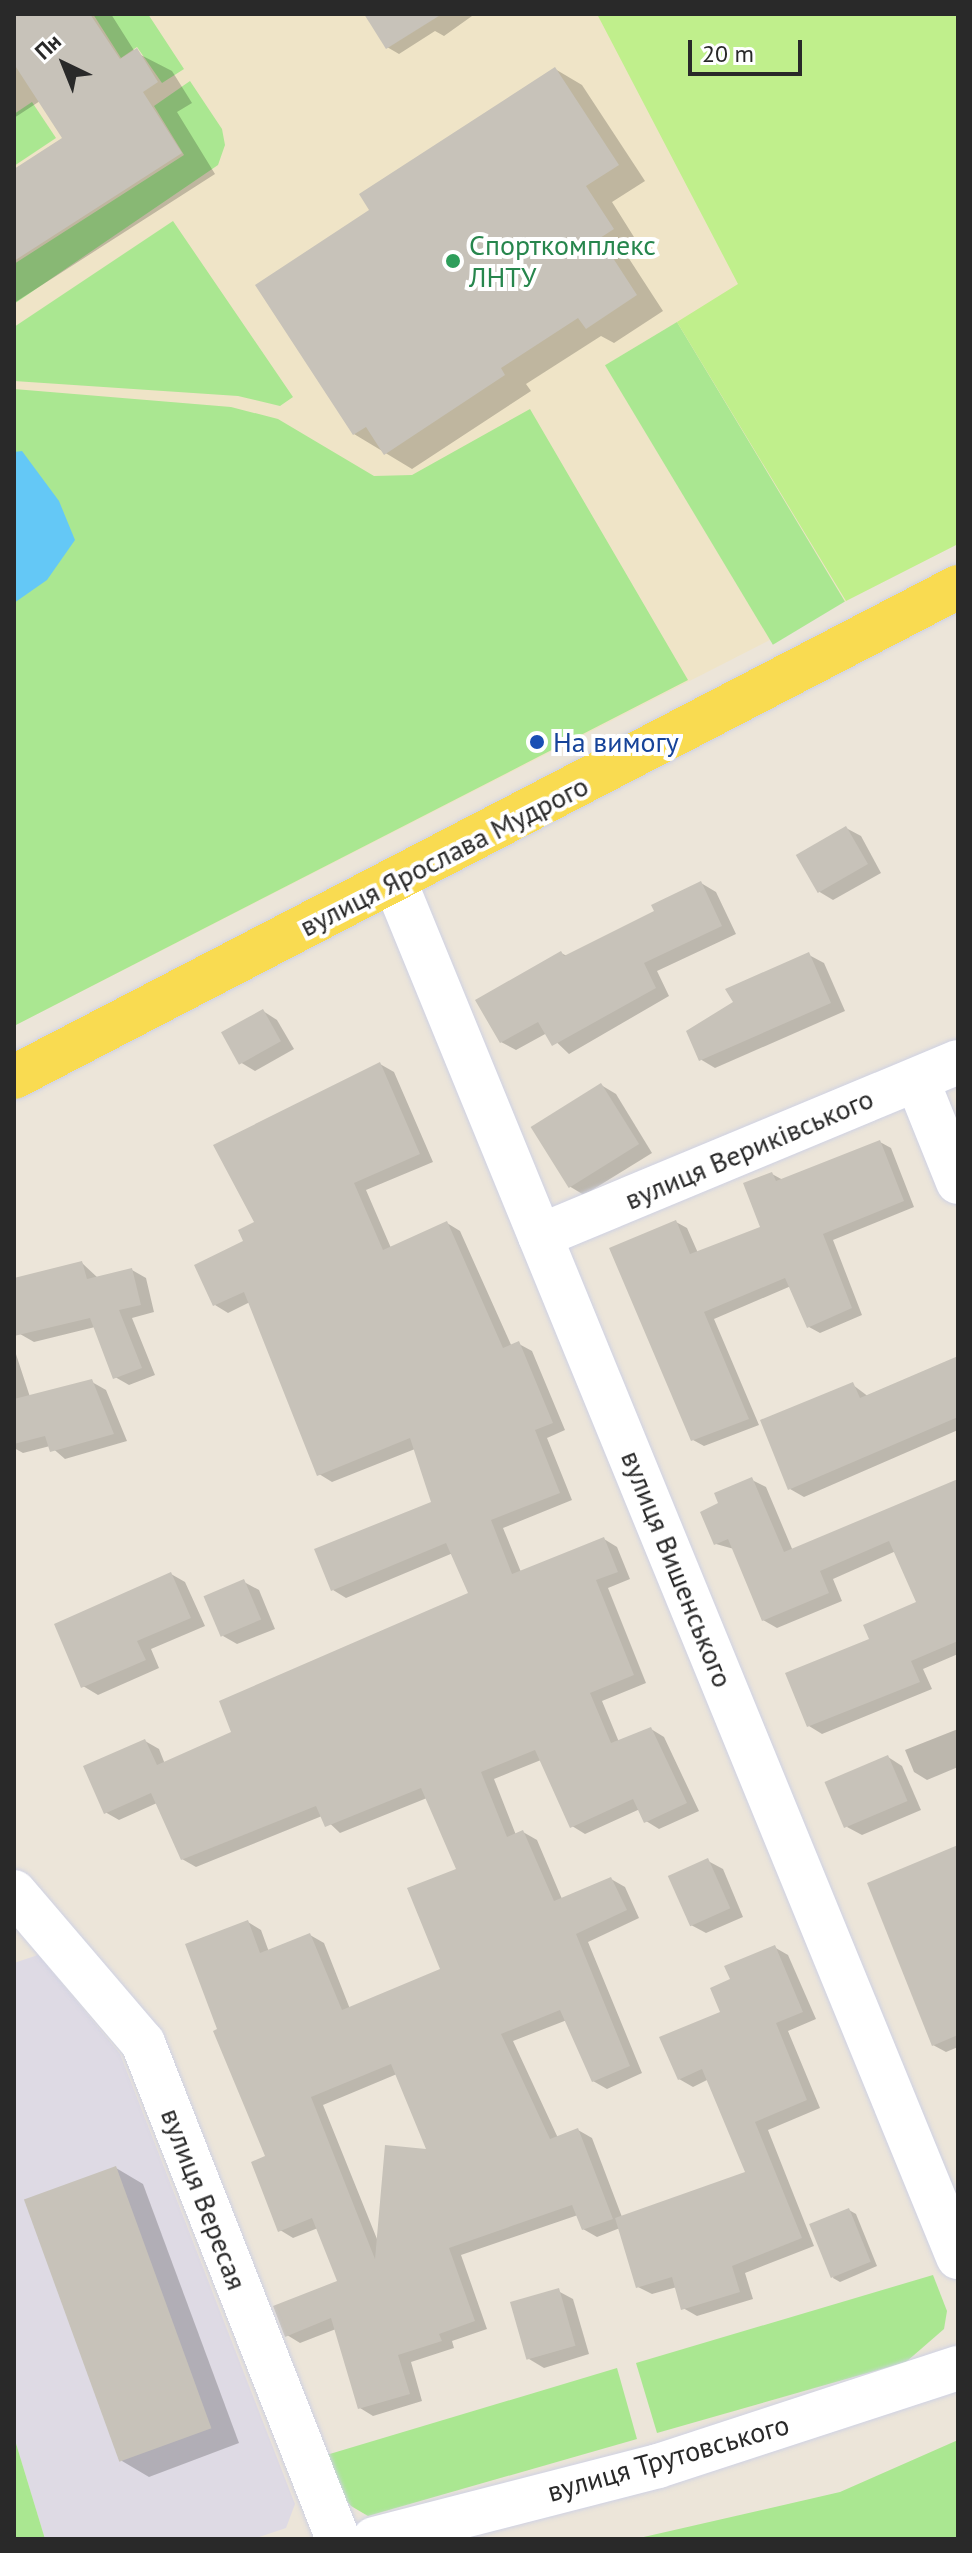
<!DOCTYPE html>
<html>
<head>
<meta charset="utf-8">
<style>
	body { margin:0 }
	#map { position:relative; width:972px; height:2553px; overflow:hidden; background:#ece5d9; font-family:"PT Sans",sans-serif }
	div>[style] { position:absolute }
	.industrial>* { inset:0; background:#dedae4 }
	.education>* { inset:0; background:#efe4c7 }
	.green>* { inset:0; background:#aae791; transform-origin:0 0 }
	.pitch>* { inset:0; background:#c0ef8c }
	.water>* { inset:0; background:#64c8f6 }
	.shadow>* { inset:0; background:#0003 }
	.building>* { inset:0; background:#c7c2b9; transform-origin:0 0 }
	.roads { filter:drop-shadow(0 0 2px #ced1e3) drop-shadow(0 0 2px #ced1e3) }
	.minor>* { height:44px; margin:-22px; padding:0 22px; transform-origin:22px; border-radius:22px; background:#fff }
	.major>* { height:44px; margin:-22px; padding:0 22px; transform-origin:22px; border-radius:22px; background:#f9db51 }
	.dots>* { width:22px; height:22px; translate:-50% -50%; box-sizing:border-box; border:4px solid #fff; border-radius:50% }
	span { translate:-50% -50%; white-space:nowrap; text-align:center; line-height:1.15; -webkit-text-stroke:8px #fff; paint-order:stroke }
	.leisure-label { font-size:28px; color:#27864d }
	.left { translate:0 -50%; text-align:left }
	.transit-label { font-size:28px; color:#164399 }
	.street-label { font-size:28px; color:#292929 }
	.frame { position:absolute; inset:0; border:16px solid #292929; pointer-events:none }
	.north { position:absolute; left:24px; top:24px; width:80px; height:80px; -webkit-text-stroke:6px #fff; paint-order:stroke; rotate:317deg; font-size:22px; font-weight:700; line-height:32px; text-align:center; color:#292929 }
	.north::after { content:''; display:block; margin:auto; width:28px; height:36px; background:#292929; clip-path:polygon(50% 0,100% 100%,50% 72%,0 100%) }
	.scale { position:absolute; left:688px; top:40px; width:114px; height:36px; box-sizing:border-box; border:4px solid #292929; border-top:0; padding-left:10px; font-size:24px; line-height:28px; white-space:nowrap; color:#292929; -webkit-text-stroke:6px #fff; paint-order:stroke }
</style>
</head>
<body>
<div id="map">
	<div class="industrial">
		<div style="clip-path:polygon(38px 1955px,120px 2054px,295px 2504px,286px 2528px,253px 2539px,45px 2539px,14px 2437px,14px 1963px)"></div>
	</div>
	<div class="education">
		<div style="clip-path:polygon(14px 14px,958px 14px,958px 544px,14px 1026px)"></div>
	</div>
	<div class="green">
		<div style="clip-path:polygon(93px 14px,148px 14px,184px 69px,162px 83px,137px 47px,121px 58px)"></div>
		<div style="clip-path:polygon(190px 81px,222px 129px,225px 145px,218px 165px,14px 304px,14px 264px,184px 155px,154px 106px)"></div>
		<div style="clip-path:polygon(32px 102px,56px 138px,14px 166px,14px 114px)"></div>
		<div style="clip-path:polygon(173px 221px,293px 397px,280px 406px,238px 396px,14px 381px,14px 327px)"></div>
		<div style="left:677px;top:322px;width:326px;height:84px;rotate:59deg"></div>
		<div style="clip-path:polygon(14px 389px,231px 407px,278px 419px,374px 476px,412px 475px,530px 409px,688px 680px,14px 1026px)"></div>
		<div style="clip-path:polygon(933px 2275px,947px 2311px,944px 2329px,906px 2362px,657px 2433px,636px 2363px)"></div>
		<div style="clip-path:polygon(617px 2368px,637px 2439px,368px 2516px,351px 2506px,332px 2484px,323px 2456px)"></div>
		<div style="clip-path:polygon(14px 2437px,45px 2539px,14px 2539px)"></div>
		<div style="clip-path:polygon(958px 2440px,958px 2539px,635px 2539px,840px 2492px)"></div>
	</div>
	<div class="pitch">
		<div style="clip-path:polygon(597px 14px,958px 14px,958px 544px,846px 601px,677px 322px,738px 284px)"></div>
	</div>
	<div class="water">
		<div style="clip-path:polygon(22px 451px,59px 501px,75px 540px,47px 580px,14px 603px,14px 452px)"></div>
	</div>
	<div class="shadow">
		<div style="clip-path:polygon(14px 14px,111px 14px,135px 52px,172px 71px,192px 103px,177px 112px,215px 174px,14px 303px,14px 171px,65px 139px,40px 101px,14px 118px)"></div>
		<div style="clip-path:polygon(384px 14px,470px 14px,472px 16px,444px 36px,435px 31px,399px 54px,387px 47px)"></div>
		<div style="clip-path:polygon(555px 69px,582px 85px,645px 181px,612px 202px,639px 245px,626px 254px,663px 311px,614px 343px,601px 336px,526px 384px,531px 391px,412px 469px,354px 434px,372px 211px)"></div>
		<div style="clip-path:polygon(846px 828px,861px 836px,881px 873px,833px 900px,818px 891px)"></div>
		<div style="clip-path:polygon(701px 883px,716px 892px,736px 934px,657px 971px,669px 996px,569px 1054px,547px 1033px,516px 1050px,501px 1042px,561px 953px,567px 956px,656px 912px)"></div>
		<div style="clip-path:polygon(809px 955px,824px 963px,845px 1011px,715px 1068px,700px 1059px,736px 1003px)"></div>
		<div style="clip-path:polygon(263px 1011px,277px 1020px,294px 1049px,255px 1071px,240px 1062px)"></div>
		<div style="clip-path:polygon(evenodd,380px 1064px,394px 1072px,433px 1162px,366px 1190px,391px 1248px,447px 1223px,460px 1231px,512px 1347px,519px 1344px,532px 1351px,565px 1430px,547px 1438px,572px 1500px,503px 1528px,521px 1572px,604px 1539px,617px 1547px,630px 1579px,608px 1588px,646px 1683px,602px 1701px,619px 1742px,651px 1729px,664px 1737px,699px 1811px,659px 1829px,646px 1821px,640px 1809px,585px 1834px,572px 1826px,541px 1760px,494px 1779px,516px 1835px,523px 1832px,537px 1840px,562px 1899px,611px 1879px,625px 1887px,639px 1918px,588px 1942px,642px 2073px,607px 2089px,593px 2081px,567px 2020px,513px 2041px,558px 2138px,578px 2130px,592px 2138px,622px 2217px,747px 2173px,709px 2079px,693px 2087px,679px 2079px,723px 2013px,732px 1980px,774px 1947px,788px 1955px,816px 2019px,788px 2031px,820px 2108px,768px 2130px,814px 2246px,745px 2273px,753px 2299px,697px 2316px,683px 2308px,677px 2287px,652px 2294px,638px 2287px,620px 2228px,597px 2237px,583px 2229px,578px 2215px,461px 2255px,487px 2329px,452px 2341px,454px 2348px,411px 2362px,422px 2401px,373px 2416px,360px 2408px,336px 2329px,300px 2343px,287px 2335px,339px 2282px,318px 2228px,293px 2238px,280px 2230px,268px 2157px,220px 2031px,248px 1922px,261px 1930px,269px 1952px,310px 1935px,324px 1943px,350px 2009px,442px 1970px,458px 1870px,427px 1798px,340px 1833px,322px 1816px,196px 1867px,182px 1859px,157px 1803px,119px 1820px,105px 1812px,145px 1741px,159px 1749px,165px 1764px,234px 1733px,470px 1594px,453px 1553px,346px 1598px,333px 1590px,433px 1503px,415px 1449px,332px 1482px,319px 1474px,250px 1302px,228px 1313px,215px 1305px,257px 1223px,380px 1064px,397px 2074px,429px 2151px,379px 2244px,323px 2105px,397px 2074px)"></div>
		<div style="clip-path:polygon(601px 1085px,616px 1094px,652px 1153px,584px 1195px,569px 1186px)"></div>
		<div style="clip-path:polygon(880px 1142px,891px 1148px,914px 1207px,833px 1240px,862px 1315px,820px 1333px,809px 1327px,791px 1286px,714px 1319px,759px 1425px,704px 1446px,693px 1440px,676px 1222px,687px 1228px,698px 1253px,762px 1228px,772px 1174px,783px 1180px)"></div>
		<div style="clip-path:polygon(82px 1263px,98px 1278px,132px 1270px,146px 1278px,154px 1312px,132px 1318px,155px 1375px,129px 1385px,115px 1377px,95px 1327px,34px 1342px,20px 1334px,14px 1280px)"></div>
		<div style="clip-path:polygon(14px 1348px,30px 1397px,92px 1382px,106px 1390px,127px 1441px,65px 1459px,50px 1446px,23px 1453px,14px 1448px)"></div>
		<div style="clip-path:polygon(958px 1358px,958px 1430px,804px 1497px,790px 1489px,853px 1385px,869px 1397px)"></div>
		<div style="clip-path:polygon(752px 1480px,766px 1487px,793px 1551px,958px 1482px,958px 1654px,923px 1669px,932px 1689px,822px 1734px,809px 1726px,872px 1640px,918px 1603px,896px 1551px,833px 1579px,842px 1601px,777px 1628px,763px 1620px,734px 1549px,716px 1544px,721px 1504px)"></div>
		<div style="clip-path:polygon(171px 1574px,185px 1582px,205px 1626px,151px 1649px,159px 1668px,98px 1695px,83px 1686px)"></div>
		<div style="clip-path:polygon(244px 1582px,259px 1590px,275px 1629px,237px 1644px,223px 1636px)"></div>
		<div style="clip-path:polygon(958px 1729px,958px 1767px,927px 1780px,914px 1772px,905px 1750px)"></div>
		<div style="clip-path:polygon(888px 1757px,902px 1766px,921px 1810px,862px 1835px,847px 1827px)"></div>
		<div style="clip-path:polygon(958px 1848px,958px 2047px,946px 2052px,933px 2045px)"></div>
		<div style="clip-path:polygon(708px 1861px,723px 1869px,743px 1917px,706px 1933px,691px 1925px)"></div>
		<div style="clip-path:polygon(116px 2168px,143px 2184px,239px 2443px,149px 2477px,122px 2461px)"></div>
		<div style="clip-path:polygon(849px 2210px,856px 2214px,877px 2266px,840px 2282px,833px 2278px)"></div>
		<div style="clip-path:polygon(558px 2291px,573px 2299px,589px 2354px,544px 2368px,529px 2359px)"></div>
	</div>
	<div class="building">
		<div style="clip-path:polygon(14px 14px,90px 14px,120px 59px,137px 48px,158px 82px,143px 92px,182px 153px,14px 261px,14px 169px,62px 138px,14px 64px)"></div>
		<div style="clip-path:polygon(364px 14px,442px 14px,386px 49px)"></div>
		<div style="clip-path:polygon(555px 67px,619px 165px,586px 186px,614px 229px,600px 238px,637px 295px,586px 329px,578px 318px,501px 368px,505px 375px,384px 455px,366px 427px,353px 435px,255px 285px,369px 210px,359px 194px)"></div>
		<div style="left:846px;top:826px;width:44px;height:58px;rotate:60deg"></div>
		<div style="clip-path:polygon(701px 881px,722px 926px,644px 963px,656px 988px,552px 1046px,538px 1022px,500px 1043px,475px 1000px,561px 951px,564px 956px,654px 911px,651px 905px)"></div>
		<div style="clip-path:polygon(809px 952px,831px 1003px,699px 1061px,686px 1031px,733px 1002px,725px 989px)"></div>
		<div style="left:263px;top:1009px;width:37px;height:48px;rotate:61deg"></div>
		<div style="clip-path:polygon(evenodd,380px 1062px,420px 1154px,354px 1183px,383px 1250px,447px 1221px,503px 1348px,519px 1341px,553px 1423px,535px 1430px,560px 1493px,491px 1520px,512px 1574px,604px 1537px,618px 1572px,596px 1580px,634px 1675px,590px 1693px,611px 1743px,651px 1727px,687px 1803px,644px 1823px,633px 1799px,570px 1828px,535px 1750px,481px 1772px,507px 1837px,523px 1830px,554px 1901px,611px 1877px,627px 1910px,576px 1934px,630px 2066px,592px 2082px,560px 2010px,501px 2034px,550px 2139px,578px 2128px,613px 2219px,582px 2230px,572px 2205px,449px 2248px,475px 2321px,439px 2334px,442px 2341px,398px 2355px,410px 2394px,358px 2409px,331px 2318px,285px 2337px,273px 2306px,337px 2281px,312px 2218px,278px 2232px,251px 2162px,265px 2156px,213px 2031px,217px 2029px,185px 1944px,248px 1920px,260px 1953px,310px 1933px,342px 2010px,440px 1969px,407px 1888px,456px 1869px,421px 1788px,325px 1827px,316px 1806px,181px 1860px,151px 1793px,104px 1814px,83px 1766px,145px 1739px,157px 1765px,231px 1732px,219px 1701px,468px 1593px,446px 1543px,331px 1591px,314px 1549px,431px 1502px,410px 1438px,317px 1476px,244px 1292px,213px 1306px,194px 1265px,243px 1241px,238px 1230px,254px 1222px,213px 1145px,380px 1062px,391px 2064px,426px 2149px,385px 2145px,375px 2259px,311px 2097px,391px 2064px)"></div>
		<div style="left:601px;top:1083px;width:72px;height:83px;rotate:58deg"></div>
		<div style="clip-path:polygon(880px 1140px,904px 1201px,823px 1234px,852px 1308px,807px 1328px,785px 1278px,704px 1312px,749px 1419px,691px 1441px,609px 1248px,676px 1220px,690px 1254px,760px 1227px,743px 1183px,772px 1172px,776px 1181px)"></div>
		<div style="clip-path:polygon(82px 1261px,87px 1279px,132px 1268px,141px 1305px,119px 1310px,142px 1368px,113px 1379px,90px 1318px,14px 1336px,14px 1278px)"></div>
		<div style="clip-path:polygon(958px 1356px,958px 1417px,788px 1490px,760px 1420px,853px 1382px,860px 1398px)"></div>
		<div style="clip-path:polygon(92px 1379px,114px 1434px,50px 1452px,45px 1436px,14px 1444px,14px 1399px)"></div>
		<div style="clip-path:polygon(752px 1477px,784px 1552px,958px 1479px,958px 1641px,911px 1661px,920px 1682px,807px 1727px,785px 1673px,869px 1639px,863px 1625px,916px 1602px,889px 1541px,820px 1571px,829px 1593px,762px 1621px,728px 1539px,714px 1545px,700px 1512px,718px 1503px,714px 1493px)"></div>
		<div style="clip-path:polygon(171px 1572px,191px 1618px,137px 1641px,146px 1660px,81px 1688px,54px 1624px)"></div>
		<div style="left:244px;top:1579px;width:44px;height:44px;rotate:67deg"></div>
		<div style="left:888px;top:1755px;width:50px;height:69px;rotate:67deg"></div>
		<div style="clip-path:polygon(958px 1845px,958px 2035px,932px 2046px,867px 1883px)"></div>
		<div style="left:708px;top:1858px;width:55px;height:44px;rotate:66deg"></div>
		<div style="clip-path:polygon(775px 1945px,803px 2012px,776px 2023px,807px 2100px,755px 2122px,802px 2238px,732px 2266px,740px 2292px,681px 2310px,672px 2277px,636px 2288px,615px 2218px,745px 2172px,702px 2069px,678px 2080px,659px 2037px,720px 2012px,710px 1988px,730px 1979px,724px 1966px)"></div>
		<div style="left:116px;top:2166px;width:279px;height:98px;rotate:70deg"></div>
		<div style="left:849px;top:2208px;width:58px;height:43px;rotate:68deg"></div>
		<div style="left:559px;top:2288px;width:60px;height:51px;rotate:74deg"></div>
	</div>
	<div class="roads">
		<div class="minor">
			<div style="left:395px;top:882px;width:1486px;rotate:67.73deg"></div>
			<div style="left:917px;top:1080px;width:110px;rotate:68.1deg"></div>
			<div style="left:540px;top:1236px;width:453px;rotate:-22.6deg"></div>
			<div style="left:14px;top:1892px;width:199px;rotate:49.5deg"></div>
			<div style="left:143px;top:2043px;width:533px;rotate:68.54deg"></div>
			<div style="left:374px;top:2539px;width:293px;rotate:-14.4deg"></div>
			<div style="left:658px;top:2466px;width:316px;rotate:-18.1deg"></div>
		</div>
		<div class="major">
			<div style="left:14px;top:1077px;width:1064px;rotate:-27.43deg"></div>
		</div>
	</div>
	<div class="dots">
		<div style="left:453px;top:261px;background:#2e9e5b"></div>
		<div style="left:537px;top:742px;background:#1a4fb4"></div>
	</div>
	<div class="leisure-label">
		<span class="left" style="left:469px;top:261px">Спорткомплекс<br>ЛНТУ</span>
	</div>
	<div class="transit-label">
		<span class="left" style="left:553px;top:742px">На вимогу</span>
	</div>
	<div class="street-label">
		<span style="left:444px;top:856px;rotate:-27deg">вулиця Ярослава Мудрого</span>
		<span style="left:749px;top:1149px;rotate:-23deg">вулиця Вериківського</span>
		<span style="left:677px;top:1569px;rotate:68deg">вулиця Вишенського</span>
		<span style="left:204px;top:2199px;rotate:69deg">вулиця Вересая</span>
		<span style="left:668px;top:2458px;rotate:-16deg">вулиця Трутовського</span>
	</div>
	<div class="frame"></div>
	<div class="north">Пн</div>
	<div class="scale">20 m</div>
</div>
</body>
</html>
